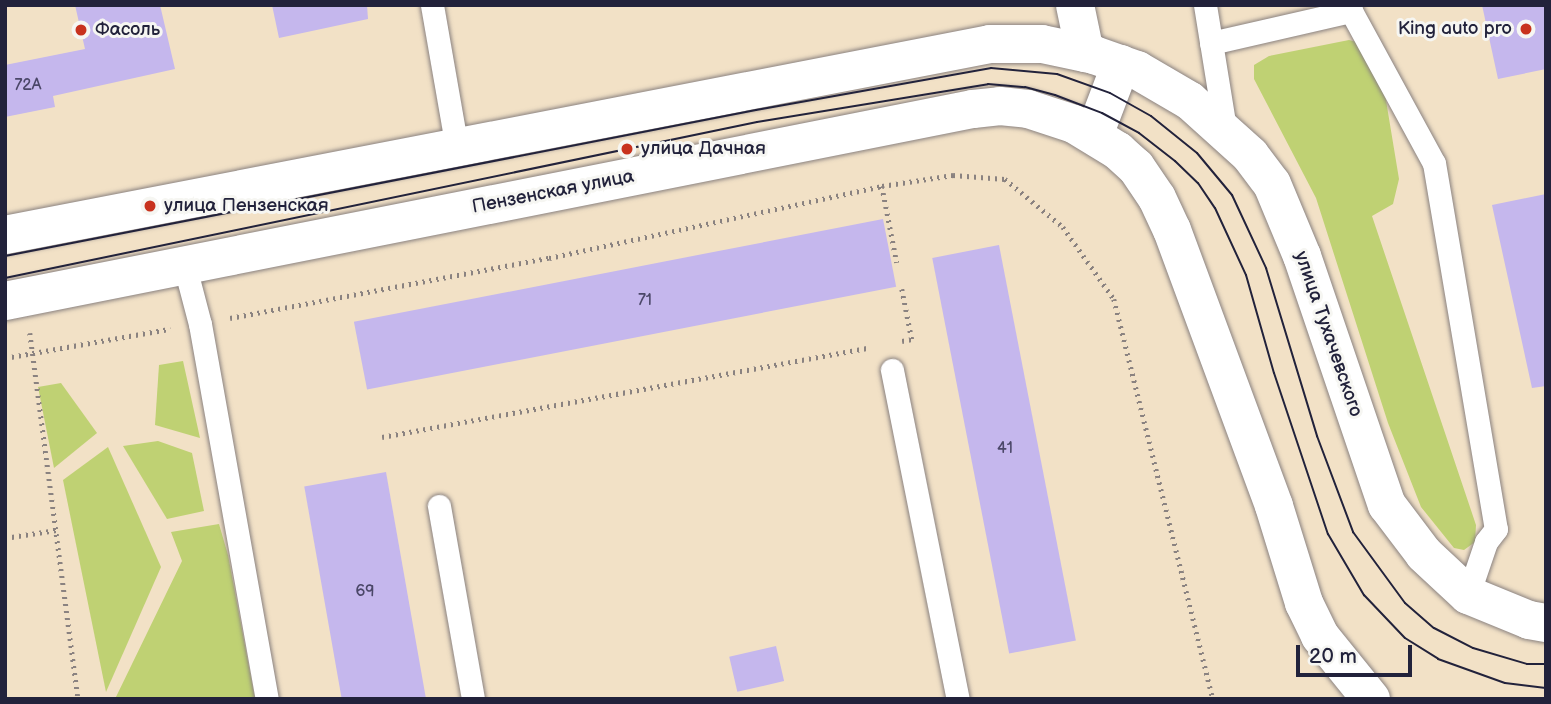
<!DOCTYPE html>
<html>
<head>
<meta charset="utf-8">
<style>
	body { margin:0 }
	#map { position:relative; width:1551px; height:704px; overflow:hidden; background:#f2e1c6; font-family:"Balsamiq Sans",sans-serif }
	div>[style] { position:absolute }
	.green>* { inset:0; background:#bfd173 }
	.building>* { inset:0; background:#c5b7ed; transform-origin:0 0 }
	.path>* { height:4.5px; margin-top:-2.25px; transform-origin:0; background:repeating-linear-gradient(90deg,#8a8280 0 2px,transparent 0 7px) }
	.roads { filter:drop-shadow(0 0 2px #8a8280) drop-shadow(0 0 2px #8a8280) }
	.service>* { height:23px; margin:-11.5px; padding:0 11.5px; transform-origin:11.5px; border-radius:11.5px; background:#fff }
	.minor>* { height:38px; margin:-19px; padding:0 19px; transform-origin:19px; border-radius:19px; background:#fff }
	.secondary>* { height:38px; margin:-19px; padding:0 19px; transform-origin:19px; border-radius:19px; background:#fff }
	.tram>* { height:2px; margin:-1px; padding:0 1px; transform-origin:1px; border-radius:1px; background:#22223b }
	.dots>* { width:19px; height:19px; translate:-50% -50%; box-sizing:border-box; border:4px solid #f6f6f2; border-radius:50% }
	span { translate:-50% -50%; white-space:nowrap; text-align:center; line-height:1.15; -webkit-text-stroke:6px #f6f6f2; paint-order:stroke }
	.number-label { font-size:16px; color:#4b4768 }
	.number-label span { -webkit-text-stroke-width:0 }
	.poi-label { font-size:19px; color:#22223b }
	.right { translate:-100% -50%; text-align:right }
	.left { translate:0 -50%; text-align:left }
	.street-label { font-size:19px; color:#22223b }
	.frame { position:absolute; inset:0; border:7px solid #22223b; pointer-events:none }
	.scale { position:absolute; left:1296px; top:645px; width:116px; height:32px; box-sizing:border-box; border:4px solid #22223b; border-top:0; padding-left:9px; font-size:21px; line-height:24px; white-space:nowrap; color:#22223b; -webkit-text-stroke:5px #f6f6f2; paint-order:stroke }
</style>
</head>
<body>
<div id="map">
	<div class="green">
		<div style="clip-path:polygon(1349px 40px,1368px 45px,1380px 64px,1399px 179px,1393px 204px,1372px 216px,1476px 525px,1475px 542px,1464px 550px,1454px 548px,1421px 507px,1388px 423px,1316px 198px,1254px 79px,1254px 65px,1269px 56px)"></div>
		<div style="clip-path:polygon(183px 361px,200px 438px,155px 425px,159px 365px)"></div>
		<div style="clip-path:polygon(61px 383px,97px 433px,54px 468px,38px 387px)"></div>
		<div style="clip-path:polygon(158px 441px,192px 453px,204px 511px,167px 519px,123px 446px)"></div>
		<div style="clip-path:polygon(108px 447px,161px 567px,106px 692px,63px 480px)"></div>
		<div style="clip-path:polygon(219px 524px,228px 555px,255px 699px,115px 699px,182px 561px,171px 532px)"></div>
	</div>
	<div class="building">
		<div style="clip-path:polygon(75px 5px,160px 5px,175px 69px,53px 96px,55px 107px,5px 117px,5px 65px,85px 49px)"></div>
		<div style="clip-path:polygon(272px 5px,367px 5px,368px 19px,279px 38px)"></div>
		<div style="clip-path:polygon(1482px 5px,1546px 5px,1546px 69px,1498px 79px)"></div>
		<div style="clip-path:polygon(1546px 194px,1546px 386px,1532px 388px,1492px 205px)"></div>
		<div style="left:883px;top:219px;width:69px;height:539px;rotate:79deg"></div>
		<div style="left:999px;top:245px;width:403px;height:68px;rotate:79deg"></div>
		<div style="left:386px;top:472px;width:230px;height:83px;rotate:80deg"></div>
		<div style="left:776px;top:646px;width:36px;height:48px;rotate:77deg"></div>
	</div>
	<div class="path">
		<div style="left:882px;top:186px;width:78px;rotate:79deg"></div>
		<div style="left:902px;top:289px;width:52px;rotate:78.9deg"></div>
		<div style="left:230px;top:318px;width:325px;rotate:-10.7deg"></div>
		<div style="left:549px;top:258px;width:341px;rotate:-12.2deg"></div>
		<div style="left:882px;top:186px;width:72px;rotate:-8.8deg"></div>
		<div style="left:953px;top:175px;width:52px;rotate:4.4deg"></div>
		<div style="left:1005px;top:179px;width:75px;rotate:39.6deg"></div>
		<div style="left:1063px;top:227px;width:88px;rotate:54.7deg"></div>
		<div style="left:1114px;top:299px;width:412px;rotate:76.1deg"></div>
		<div style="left:30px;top:333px;width:369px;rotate:82.5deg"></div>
		<div style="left:902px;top:341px;width:10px;rotate:-11deg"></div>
		<div style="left:5px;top:358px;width:168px;rotate:-10deg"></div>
		<div style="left:382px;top:437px;width:496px;rotate:-10.4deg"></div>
		<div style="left:5px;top:538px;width:52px;rotate:-8.9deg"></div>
		<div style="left:1073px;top:699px;width:9px"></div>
	</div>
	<div class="roads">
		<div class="service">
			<div style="left:432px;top:5px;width:145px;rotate:80.1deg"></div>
			<div style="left:1205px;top:5px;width:126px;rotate:80.8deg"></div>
			<div style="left:1211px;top:43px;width:144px;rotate:-12.9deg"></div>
			<div style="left:1351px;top:11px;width:173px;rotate:61.4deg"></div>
			<div style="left:1434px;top:163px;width:371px;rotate:80.4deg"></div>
			<div style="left:1496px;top:529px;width:16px;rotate:128deg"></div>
			<div style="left:1486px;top:542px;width:56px;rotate:108.8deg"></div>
			<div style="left:185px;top:267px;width:59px;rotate:75.3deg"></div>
			<div style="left:200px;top:324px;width:381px;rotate:79.9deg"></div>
			<div style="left:892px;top:370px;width:336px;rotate:78.7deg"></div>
			<div style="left:439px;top:506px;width:196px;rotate:80deg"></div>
		</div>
		<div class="minor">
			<div style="left:1075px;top:5px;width:49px;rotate:78.2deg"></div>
		</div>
		<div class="secondary">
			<div style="left:1094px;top:135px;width:76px;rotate:-69.2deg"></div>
			<div style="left:5px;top:235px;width:1003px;rotate:-10.97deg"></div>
			<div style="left:990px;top:44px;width:52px"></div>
			<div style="left:1042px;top:44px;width:53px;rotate:11.9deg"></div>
			<div style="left:1094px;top:55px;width:46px;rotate:19.2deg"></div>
			<div style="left:1137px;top:70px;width:61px;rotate:30.3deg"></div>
			<div style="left:1190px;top:101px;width:81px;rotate:42deg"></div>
			<div style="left:1250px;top:155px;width:36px;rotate:53deg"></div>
			<div style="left:1272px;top:184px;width:78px;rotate:67.4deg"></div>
			<div style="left:1302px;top:256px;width:263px;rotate:71.2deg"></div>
			<div style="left:1387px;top:505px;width:61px;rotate:52.9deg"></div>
			<div style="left:1424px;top:554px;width:60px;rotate:43deg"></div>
			<div style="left:1468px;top:595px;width:66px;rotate:22.3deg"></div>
			<div style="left:1529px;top:620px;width:17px;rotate:10deg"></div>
			<div style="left:5px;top:301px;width:987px;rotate:-11.22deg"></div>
			<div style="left:973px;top:109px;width:27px;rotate:-6deg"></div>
			<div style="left:1000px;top:106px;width:28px;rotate:6deg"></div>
			<div style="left:1028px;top:109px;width:48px;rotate:18.1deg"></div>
			<div style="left:1074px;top:124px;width:52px;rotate:31.5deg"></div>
			<div style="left:1118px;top:151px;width:24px;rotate:42deg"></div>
			<div style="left:1136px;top:167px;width:37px;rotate:56deg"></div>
			<div style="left:1157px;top:198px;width:35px;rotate:65deg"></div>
			<div style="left:1172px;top:230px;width:294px;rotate:69.7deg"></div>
			<div style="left:1274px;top:506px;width:102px;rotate:72.8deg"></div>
			<div style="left:1304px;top:603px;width:37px;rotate:64deg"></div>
			<div style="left:1320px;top:636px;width:81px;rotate:51deg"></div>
		</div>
	</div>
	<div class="tram">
		<div style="left:5px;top:256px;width:765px;rotate:-11deg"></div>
		<div style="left:756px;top:110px;width:239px;rotate:-10.1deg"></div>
		<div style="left:991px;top:68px;width:66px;rotate:5.2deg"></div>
		<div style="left:1057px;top:74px;width:56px;rotate:19.7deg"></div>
		<div style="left:1110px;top:93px;width:47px;rotate:29.3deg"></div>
		<div style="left:1151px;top:116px;width:59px;rotate:38.8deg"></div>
		<div style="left:1197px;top:153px;width:55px;rotate:50.2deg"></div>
		<div style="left:1232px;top:195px;width:81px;rotate:65deg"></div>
		<div style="left:1266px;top:268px;width:176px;rotate:73.1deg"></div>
		<div style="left:1317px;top:436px;width:103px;rotate:69.4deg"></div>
		<div style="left:1353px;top:532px;width:88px;rotate:53.8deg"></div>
		<div style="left:1405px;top:603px;width:38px;rotate:41deg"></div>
		<div style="left:1434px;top:628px;width:44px;rotate:27.1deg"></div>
		<div style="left:1473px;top:648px;width:56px;rotate:16.5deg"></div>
		<div style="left:1527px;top:664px;width:19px"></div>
		<div style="left:5px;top:278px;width:768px;rotate:-11.72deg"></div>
		<div style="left:757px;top:122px;width:234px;rotate:-9.3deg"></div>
		<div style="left:988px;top:84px;width:37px;rotate:5deg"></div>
		<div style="left:1025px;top:87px;width:31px;rotate:15deg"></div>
		<div style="left:1055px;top:95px;width:50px;rotate:21deg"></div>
		<div style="left:1102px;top:113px;width:42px;rotate:28.4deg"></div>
		<div style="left:1139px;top:133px;width:46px;rotate:37.9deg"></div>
		<div style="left:1175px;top:161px;width:32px;rotate:44deg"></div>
		<div style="left:1198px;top:183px;width:30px;rotate:56deg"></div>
		<div style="left:1215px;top:208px;width:74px;rotate:65.2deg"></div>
		<div style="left:1246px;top:275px;width:102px;rotate:74.1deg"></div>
		<div style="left:1274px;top:373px;width:170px;rotate:71.5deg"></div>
		<div style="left:1328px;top:534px;width:71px;rotate:59.5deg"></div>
		<div style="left:1364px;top:595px;width:59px;rotate:46.4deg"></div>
		<div style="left:1405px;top:638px;width:39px;rotate:32deg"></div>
		<div style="left:1438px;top:659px;width:71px;rotate:19.7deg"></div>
		<div style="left:1505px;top:683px;width:41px;rotate:7deg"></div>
	</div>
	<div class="dots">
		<div style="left:1526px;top:29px;background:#c8321e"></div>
		<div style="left:81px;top:30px;background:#c8321e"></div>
		<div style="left:627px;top:149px;background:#c8321e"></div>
		<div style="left:150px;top:206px;background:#c8321e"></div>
	</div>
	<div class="number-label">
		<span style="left:28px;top:86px">72А</span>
		<span style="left:645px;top:301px">71</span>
		<span style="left:1005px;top:449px">41</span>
		<span style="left:365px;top:592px">69</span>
	</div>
	<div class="poi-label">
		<span class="right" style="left:1512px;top:29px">King auto pro</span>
		<span class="left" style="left:95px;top:30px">Фасоль</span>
		<span class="left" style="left:641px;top:149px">улица Дачная</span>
		<span class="left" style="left:164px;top:206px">улица Пензенская</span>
	</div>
	<div class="street-label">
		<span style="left:553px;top:192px;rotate:-11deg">Пензенская улица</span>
		<span style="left:1328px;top:334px;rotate:71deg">улица Тухачевского</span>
	</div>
	<div class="frame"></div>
	<div class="scale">20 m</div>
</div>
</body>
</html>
